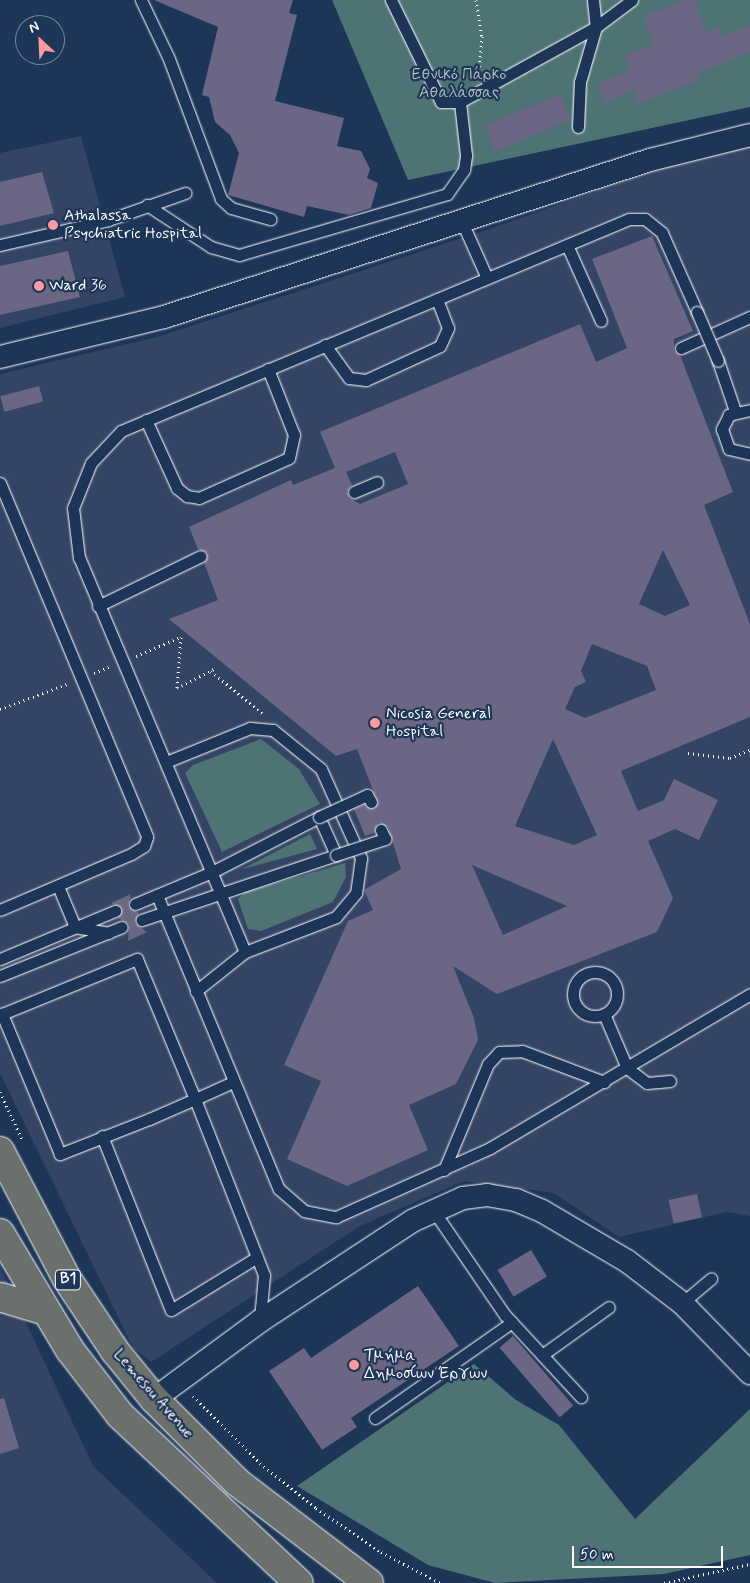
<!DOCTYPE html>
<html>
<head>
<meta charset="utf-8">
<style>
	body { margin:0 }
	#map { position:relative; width:750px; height:1583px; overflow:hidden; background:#1d3557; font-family:Mynerve,sans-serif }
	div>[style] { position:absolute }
	.built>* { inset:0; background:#344464 }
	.green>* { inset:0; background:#4e7375 }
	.building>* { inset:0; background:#6a6684; transform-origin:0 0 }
	.path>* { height:3px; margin-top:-1.5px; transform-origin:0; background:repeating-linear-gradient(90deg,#fff 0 1px,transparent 0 5px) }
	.roads { filter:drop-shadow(0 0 1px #fff) drop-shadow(0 0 1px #fff) }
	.service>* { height:11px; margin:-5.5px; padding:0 5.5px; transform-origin:5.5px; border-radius:5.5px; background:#1d3557 }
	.service>.ring { margin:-5.5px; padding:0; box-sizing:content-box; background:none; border:11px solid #1d3557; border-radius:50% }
	.minor>* { height:22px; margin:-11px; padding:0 11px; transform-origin:11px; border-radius:11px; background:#1d3557 }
	.primary>* { height:28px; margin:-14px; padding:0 14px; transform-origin:14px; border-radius:14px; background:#6c706d }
	.bridges { filter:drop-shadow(0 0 1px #fff) drop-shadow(0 0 1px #fff) }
	.service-bridge>* { height:11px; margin:-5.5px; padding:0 5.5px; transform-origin:5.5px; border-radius:5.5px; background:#1d3557 }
	.dots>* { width:14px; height:14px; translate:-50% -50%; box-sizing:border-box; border:2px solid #1d3557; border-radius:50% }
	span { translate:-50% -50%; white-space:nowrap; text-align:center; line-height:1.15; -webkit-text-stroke:4.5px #1d3557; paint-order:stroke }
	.shield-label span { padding:1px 4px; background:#1d3557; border:1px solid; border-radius:4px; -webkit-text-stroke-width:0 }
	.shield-label { font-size:15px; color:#fff; font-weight:700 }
	.park-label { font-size:16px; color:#afc0c1 }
	.poi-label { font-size:16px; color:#fff }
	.left { translate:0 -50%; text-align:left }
	.street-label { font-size:16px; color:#fff }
	.north { position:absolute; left:15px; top:15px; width:50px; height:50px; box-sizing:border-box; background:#1d3557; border:1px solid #77869a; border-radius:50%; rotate:335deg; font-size:14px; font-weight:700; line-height:20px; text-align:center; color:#fff }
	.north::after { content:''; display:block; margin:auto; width:18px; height:22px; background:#ff9aa2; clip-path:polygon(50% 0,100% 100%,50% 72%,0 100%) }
	.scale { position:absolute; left:572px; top:1546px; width:151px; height:22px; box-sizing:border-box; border:2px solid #fff; border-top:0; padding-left:6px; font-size:15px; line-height:18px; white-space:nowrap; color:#fff; -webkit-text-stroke:4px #1d3557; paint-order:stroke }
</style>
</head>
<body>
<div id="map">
	<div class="built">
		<div style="clip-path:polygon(81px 136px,125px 297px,0 328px,0 153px)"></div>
		<div style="clip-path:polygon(750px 145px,750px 1216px,726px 1212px,619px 1237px,554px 1193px,464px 1181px,360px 1226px,151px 1362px,133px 1348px,0 1073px,0 374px,157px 337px,490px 229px,651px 171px)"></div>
		<div style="clip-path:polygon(0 1267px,93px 1466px,217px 1583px,0 1583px)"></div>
	</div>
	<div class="green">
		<div style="clip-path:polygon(332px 0,750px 0,750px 107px,408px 180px)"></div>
		<div style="clip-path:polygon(261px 739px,299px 769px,320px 804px,222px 852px,185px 773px,193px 765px)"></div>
		<div style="clip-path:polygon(310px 834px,317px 849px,243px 869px,244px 868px)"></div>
		<div style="clip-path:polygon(345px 863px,346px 877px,333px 902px,261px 931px,248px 929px,238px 899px,245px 892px)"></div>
		<div style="clip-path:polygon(474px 1364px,516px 1400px,559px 1425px,635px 1519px,750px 1409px,750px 1555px,664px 1574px,495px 1583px,428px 1565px,297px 1486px)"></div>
	</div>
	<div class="building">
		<div style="clip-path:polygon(154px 0,293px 0,289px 13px,297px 15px,275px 101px,344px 118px,337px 146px,361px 151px,370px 169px,367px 178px,378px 183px,371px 208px,349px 215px,307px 206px,304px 217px,228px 195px,239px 153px,230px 135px,215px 122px,209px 97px,202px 95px,218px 27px)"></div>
		<div style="clip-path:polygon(685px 0,695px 0,707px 32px,719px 27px,722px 36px,750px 25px,750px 52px,697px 74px,699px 80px,638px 104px,633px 90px,605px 102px,597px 83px,630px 70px,624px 56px,654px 44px,643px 16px)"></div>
		<div style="left:560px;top:94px;width:28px;height:82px;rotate:67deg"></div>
		<div style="clip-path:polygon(42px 172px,54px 213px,0 226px,0 182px)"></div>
		<div style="clip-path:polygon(evenodd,652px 236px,693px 331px,674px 339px,674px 351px,680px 355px,733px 492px,704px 505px,750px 624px,750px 717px,621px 771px,638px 811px,664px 800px,674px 779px,718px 800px,699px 840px,675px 829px,648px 841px,673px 898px,657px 932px,497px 994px,453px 966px,474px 1018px,478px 1040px,456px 1084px,409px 1105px,428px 1150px,347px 1186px,287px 1159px,321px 1081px,284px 1065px,348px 921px,373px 910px,364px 890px,401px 869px,388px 827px,378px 823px,374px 833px,365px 836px,354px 809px,364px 805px,374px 809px,378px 803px,357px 749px,336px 756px,169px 619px,218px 600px,204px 563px,208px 553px,198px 549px,189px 527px,291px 480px,293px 485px,335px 468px,320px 432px,580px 324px,596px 362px,627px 348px,592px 259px,652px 236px,395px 452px,408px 484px,360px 504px,349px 498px,347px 491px,352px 485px,346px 472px,395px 452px,652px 236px,663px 550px,690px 605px,665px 616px,639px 604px,663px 550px,652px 236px,592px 644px,647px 666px,656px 690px,585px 718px,565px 709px,575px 687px,586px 682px,581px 671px,592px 644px,652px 236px,553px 739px,597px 835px,574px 845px,515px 826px,553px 739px,652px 236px,472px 865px,567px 906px,503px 935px,472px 865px)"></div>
		<div style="clip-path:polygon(68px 251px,80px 297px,0 315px,0 266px)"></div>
		<div style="left:39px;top:386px;width:16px;height:40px;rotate:75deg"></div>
		<div style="clip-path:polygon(131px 894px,128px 907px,139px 913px,135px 923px,147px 932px,128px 941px,129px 924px,118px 918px,122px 908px,111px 903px)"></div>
		<div style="left:697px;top:1194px;width:24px;height:29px;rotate:78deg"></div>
		<div style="left:531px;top:1250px;width:31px;height:39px;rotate:59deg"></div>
		<div style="clip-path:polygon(418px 1286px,459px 1346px,351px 1418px,357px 1427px,322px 1450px,269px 1371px,304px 1348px,311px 1358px)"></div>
		<div style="left:513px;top:1336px;width:92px;height:18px;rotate:49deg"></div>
		<div style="clip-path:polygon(4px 1398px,19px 1448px,0 1454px,0 1399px)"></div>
	</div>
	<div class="path">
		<div style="left:476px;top:0;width:36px;rotate:81deg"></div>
		<div style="left:482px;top:36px;width:38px;rotate:95deg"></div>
		<div style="left:136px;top:656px;width:49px;rotate:-22.9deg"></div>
		<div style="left:181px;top:637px;width:51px;rotate:94.5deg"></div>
		<div style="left:177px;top:688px;width:44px;rotate:-27.1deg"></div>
		<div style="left:211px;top:671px;width:67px;rotate:39.6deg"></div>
		<div style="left:94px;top:673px;width:16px;rotate:-22deg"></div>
		<div style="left:0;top:709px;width:72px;rotate:-20.5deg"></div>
		<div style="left:688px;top:753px;width:42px;rotate:6.8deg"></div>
		<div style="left:730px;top:758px;width:22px;rotate:-22deg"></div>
		<div style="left:0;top:1092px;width:52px;rotate:64.9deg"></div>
		<div style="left:193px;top:1396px;width:95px;rotate:45deg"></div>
		<div style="left:260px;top:1463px;width:72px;rotate:38.8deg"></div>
		<div style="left:316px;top:1508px;width:78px;rotate:34.1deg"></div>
		<div style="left:381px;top:1552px;width:67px;rotate:27.7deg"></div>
		<div style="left:664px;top:1583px;width:88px;rotate:-12.5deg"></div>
	</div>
	<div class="roads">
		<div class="service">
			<div style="left:141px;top:0;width:65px;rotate:64.6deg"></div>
			<div style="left:169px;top:59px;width:149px;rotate:69.6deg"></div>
			<div style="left:221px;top:199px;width:13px;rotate:42deg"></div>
			<div style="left:231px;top:208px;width:41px;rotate:15.8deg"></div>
			<div style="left:593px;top:0;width:27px;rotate:84deg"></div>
			<div style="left:596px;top:27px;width:45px;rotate:-36.9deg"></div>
			<div style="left:460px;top:102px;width:155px;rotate:-28.9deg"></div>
			<div style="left:578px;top:127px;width:45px;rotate:-87.5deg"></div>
			<div style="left:580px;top:82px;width:57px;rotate:-73.8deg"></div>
			<div style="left:147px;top:205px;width:77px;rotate:33.3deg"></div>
			<div style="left:211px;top:247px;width:29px;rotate:16deg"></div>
			<div style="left:239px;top:255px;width:217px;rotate:-16.3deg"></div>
			<div style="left:447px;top:194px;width:29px;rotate:-55deg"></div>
			<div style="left:464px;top:170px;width:15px;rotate:-82deg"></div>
			<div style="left:466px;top:155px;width:53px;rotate:-96.5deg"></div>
			<div style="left:460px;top:102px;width:19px;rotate:180deg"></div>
			<div style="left:441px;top:102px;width:114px;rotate:-116.1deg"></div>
			<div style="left:462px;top:222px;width:61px;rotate:65.9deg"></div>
			<div style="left:0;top:245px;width:111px;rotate:-13deg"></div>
			<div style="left:108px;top:220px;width:82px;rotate:-19.3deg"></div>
			<div style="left:567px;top:245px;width:83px;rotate:65.9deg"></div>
			<div style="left:325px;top:345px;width:41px;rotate:54deg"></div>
			<div style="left:349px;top:378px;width:17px;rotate:7deg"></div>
			<div style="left:366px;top:380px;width:81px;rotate:-24.7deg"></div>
			<div style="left:440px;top:346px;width:20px;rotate:-66deg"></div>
			<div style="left:448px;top:328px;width:31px;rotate:-111deg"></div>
			<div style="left:681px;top:348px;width:76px;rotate:-24.2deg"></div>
			<div style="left:718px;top:361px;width:53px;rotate:71.2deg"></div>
			<div style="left:750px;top:410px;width:22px;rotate:167deg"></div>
			<div style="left:729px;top:415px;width:16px;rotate:117deg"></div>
			<div style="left:722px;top:429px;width:21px;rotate:71deg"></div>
			<div style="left:729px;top:449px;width:22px;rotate:13deg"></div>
			<div style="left:146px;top:420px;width:75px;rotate:65.5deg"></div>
			<div style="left:177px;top:488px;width:13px;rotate:39deg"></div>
			<div style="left:187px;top:496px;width:12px;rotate:9deg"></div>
			<div style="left:199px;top:498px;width:98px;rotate:-24deg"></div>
			<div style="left:289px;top:458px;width:24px;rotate:-78deg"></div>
			<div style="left:294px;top:435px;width:71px;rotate:-111.5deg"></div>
			<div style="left:0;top:483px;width:383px;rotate:67.4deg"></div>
			<div style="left:147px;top:837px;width:9px;rotate:108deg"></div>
			<div style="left:144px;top:846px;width:15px;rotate:148deg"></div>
			<div style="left:131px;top:854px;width:142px;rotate:156.9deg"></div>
			<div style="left:354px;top:492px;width:25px;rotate:-23deg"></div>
			<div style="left:98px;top:606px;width:114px;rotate:-25.9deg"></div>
			<div style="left:166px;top:762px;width:91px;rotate:-22deg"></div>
			<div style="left:250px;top:728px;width:23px;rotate:5deg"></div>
			<div style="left:273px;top:730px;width:62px;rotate:39.1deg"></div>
			<div style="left:321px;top:769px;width:98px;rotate:65.8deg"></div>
			<div style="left:361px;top:858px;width:35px;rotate:98deg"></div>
			<div style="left:356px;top:893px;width:31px;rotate:130deg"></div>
			<div style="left:336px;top:917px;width:97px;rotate:159deg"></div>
			<div style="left:245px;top:952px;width:63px;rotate:141.5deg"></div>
			<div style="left:58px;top:886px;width:44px;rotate:67.5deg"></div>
			<div style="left:75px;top:927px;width:34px;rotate:10deg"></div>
			<div style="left:157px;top:895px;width:318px;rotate:67.5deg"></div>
			<div style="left:279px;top:1189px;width:33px;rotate:41deg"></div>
			<div style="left:304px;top:1211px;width:33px;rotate:11deg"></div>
			<div style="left:336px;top:1217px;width:169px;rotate:-24.1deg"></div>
			<div style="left:490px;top:1148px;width:302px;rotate:-30.6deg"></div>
			<div style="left:135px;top:904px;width:83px;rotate:-22.6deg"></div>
			<div style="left:212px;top:872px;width:120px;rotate:-27.2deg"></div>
			<div style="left:319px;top:817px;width:42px;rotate:65.9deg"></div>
			<div style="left:336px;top:855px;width:205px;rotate:161.5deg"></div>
			<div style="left:245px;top:952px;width:428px;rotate:-112.8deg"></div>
			<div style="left:79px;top:558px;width:50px;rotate:-96.8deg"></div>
			<div style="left:73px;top:508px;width:48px;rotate:-68.2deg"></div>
			<div style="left:91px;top:463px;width:44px;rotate:-46.8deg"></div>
			<div style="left:121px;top:431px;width:550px;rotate:-22.65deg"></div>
			<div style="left:629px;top:219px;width:16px"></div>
			<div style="left:645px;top:219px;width:22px;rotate:39deg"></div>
			<div style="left:662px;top:233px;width:86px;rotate:66.1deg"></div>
			<div style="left:0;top:959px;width:125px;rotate:-22.7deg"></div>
			<div class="ring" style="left:573px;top:972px;width:33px;height:33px"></div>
			<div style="left:0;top:976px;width:131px;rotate:-21.9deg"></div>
			<div style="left:604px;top:1014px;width:59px;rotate:66.9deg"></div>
			<div style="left:627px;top:1068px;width:25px;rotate:37deg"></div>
			<div style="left:647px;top:1083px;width:23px;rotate:-5deg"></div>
			<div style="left:233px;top:1082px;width:42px;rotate:155.9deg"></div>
			<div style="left:195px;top:1099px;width:50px;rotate:156.5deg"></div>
			<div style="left:149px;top:1119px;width:96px;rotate:158.5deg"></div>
			<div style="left:60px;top:1154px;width:152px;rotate:-112.5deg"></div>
			<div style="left:2px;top:1014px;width:146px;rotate:-22.2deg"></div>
			<div style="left:137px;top:959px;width:152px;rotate:67.5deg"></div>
			<div style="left:195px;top:1099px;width:189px;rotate:68.6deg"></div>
			<div style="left:264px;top:1275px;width:44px;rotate:95.2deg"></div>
			<div style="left:102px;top:1136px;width:187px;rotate:68.4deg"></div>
			<div style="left:171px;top:1310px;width:101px;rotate:-31.6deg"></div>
			<div style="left:444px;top:1170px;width:115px;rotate:-67.5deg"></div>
			<div style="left:488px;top:1064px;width:16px;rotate:-47deg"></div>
			<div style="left:499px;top:1052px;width:23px;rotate:-2deg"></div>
			<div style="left:522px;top:1051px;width:88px;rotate:20.7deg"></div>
			<div style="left:433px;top:1210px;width:127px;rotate:55.6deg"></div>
			<div style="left:505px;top:1315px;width:112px;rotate:47.2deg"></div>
			<div style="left:682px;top:1303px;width:38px;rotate:-40deg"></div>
			<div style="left:542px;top:1355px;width:82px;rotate:-35.6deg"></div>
			<div style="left:375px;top:1418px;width:167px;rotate:-35deg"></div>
		</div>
		<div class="minor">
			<div style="left:0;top:357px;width:169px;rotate:-13.7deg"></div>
			<div style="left:164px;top:317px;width:511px;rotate:-17.9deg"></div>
			<div style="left:650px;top:160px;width:103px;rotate:-14deg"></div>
			<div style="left:154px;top:1399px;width:132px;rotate:-36.3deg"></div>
			<div style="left:260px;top:1321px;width:182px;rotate:-33.3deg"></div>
			<div style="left:412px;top:1221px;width:56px;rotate:-24.3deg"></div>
			<div style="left:463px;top:1198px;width:24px;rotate:-7deg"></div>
			<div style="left:487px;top:1195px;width:29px;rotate:10deg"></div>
			<div style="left:516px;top:1200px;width:28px;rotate:23deg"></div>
			<div style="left:542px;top:1211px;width:99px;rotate:30.5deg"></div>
			<div style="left:627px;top:1261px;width:69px;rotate:37.4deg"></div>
			<div style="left:682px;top:1303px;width:98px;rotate:45.8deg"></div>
		</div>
		<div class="primary">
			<div style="left:0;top:1151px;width:144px;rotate:62.4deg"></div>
			<div style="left:67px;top:1279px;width:87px;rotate:56.3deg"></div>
			<div style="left:115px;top:1351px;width:62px;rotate:50.9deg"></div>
			<div style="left:154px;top:1399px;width:117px;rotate:45deg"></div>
			<div style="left:237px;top:1482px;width:166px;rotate:37.4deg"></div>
			<div style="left:0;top:1233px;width:136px;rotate:59.1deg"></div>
			<div style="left:70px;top:1350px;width:82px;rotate:52.4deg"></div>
			<div style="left:120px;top:1415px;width:245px;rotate:43.2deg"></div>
			<div style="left:0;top:1297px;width:45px;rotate:16.8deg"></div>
		</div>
	</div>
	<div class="bridges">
		<div class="service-bridge">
			<div style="left:697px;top:312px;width:53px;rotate:66.8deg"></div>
			<div style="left:319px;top:817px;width:53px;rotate:-24.6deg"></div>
			<div style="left:367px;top:795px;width:8px;rotate:60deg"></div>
			<div style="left:336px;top:855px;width:52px;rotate:-18.1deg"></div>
			<div style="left:385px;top:839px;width:10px;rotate:-114deg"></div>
		</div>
	</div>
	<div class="dots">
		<div style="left:53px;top:225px;background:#ff9aa2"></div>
		<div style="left:39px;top:286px;background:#ff9aa2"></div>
		<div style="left:375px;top:723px;background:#ff9aa2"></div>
		<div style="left:354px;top:1365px;background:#ff9aa2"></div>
	</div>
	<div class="shield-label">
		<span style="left:68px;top:1280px">B1</span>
	</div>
	<div class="park-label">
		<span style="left:459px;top:84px">Εθνικό Πάρκο<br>Αθαλάσσας</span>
	</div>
	<div class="poi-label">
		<span class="left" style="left:64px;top:225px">Athalassa<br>Psychiatric Hospital</span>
		<span class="left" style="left:49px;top:286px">Ward 36</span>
		<span class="left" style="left:386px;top:723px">Nicosia General<br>Hospital</span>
		<span class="left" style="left:364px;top:1365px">Τμήμα<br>Δημοσίων Έργων</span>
	</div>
	<div class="street-label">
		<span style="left:153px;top:1394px;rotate:49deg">Lemesou Avenue</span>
	</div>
	<div class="north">N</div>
	<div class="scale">50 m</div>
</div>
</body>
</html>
